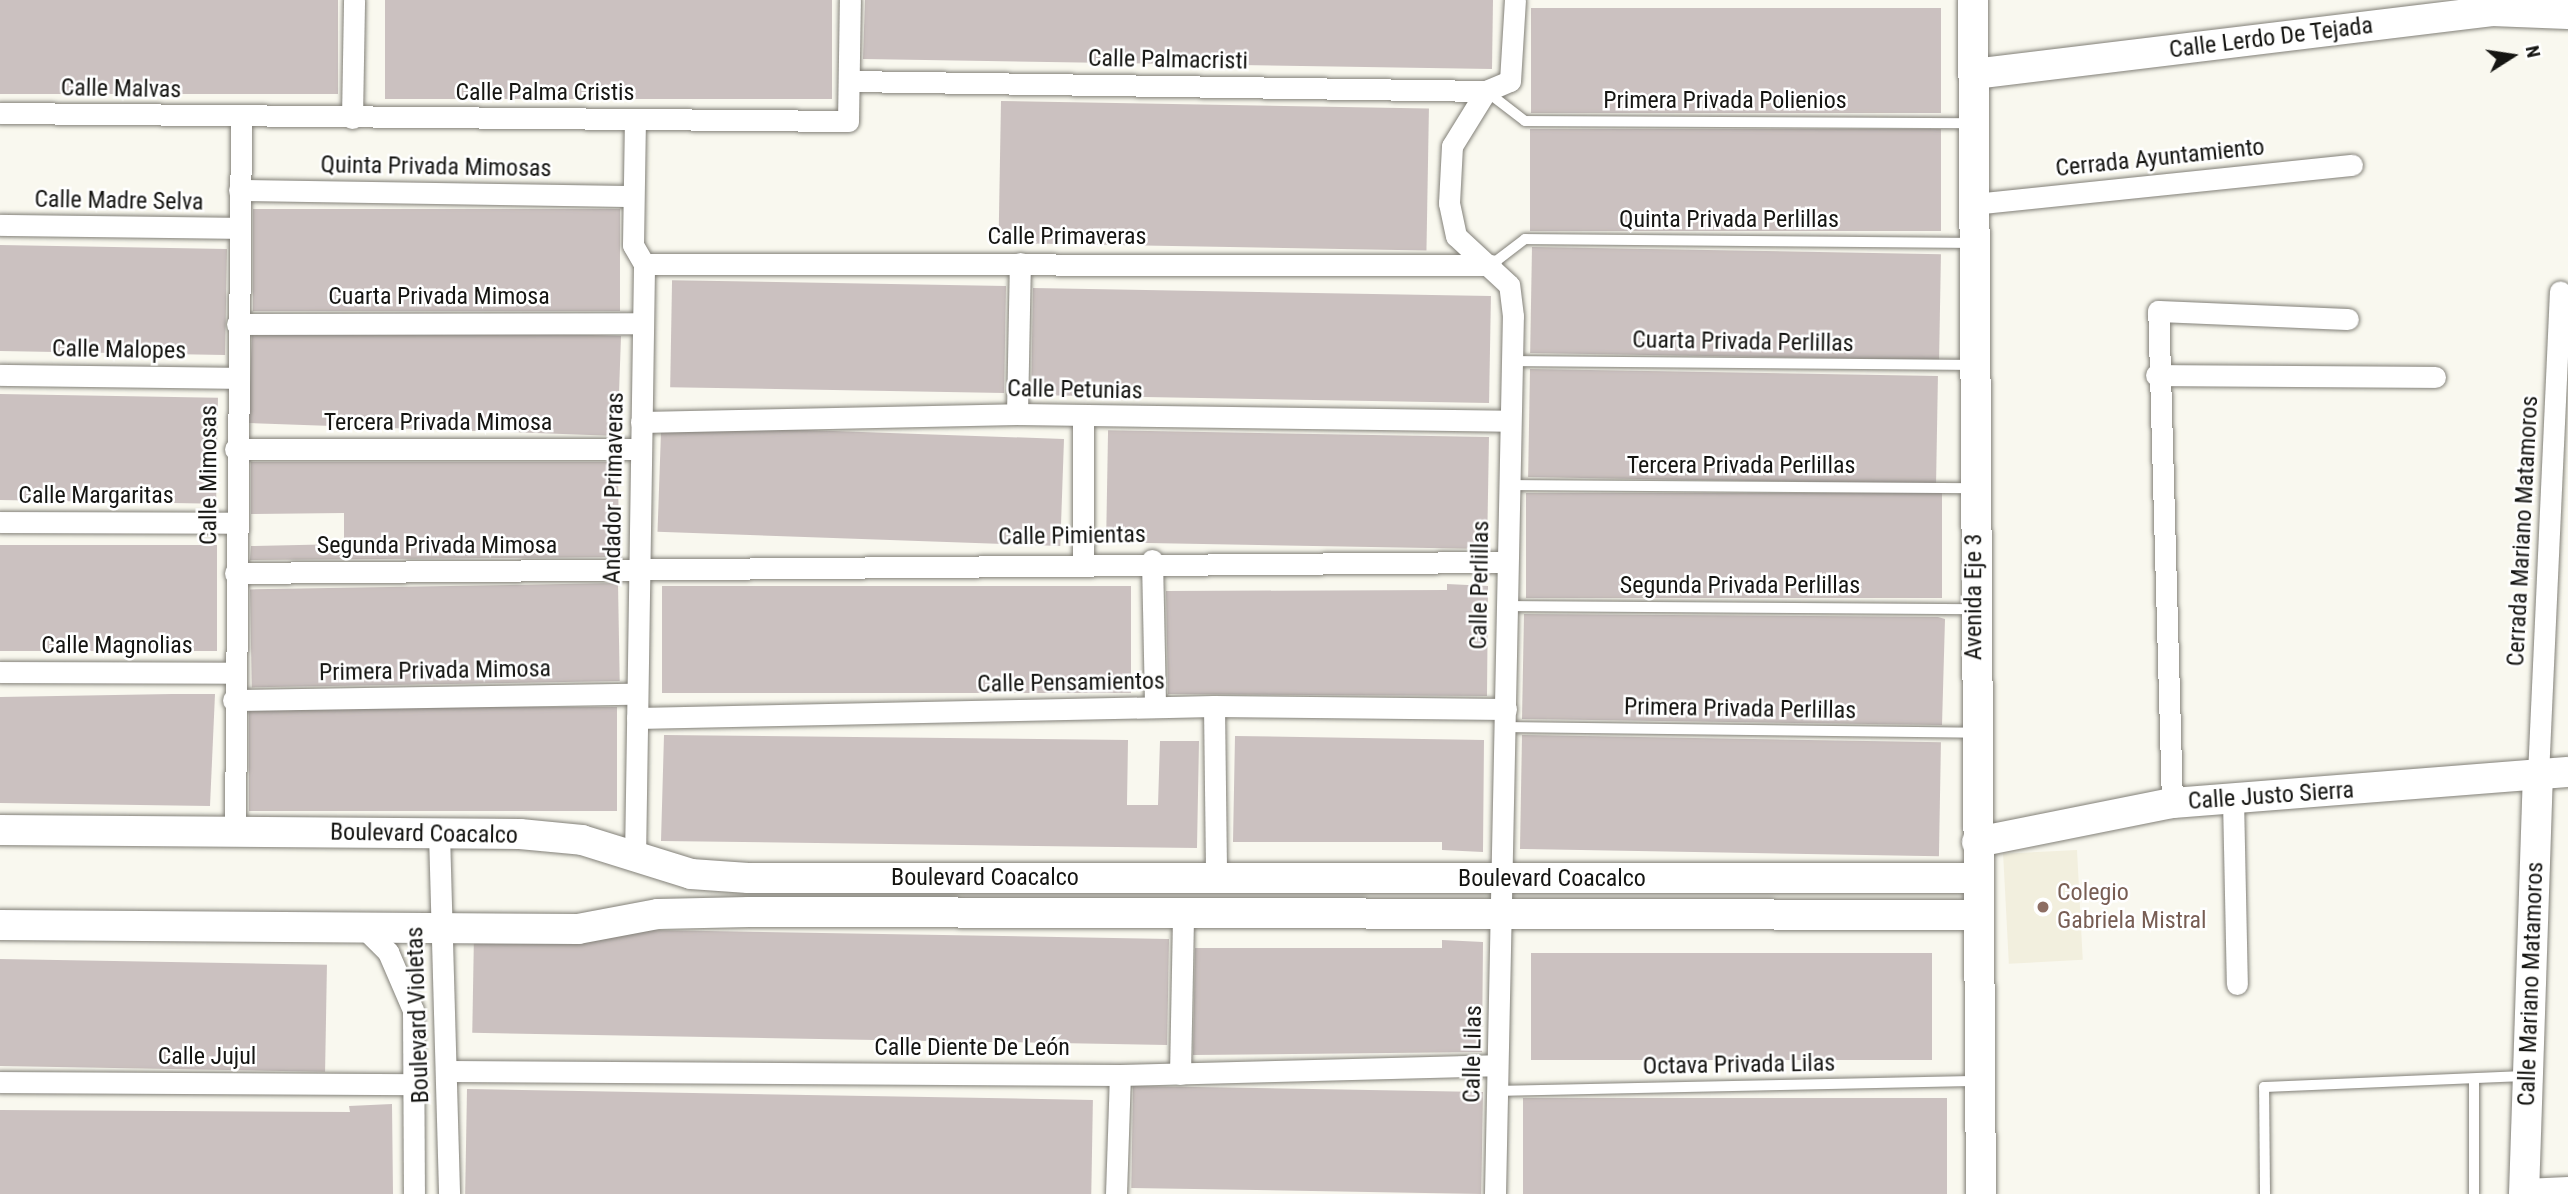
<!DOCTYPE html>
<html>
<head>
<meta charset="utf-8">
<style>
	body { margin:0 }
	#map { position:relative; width:2568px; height:1194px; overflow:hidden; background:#f9f8ef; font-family:"Roboto Condensed",sans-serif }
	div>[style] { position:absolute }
	.built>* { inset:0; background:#f2efde; transform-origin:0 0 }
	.building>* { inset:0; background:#cbc1c0; transform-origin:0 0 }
	.roads { filter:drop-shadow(0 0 2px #828078) drop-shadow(0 0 2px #828078) }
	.lane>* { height:10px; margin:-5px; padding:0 5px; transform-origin:5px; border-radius:5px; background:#fff }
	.street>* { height:21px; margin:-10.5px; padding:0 10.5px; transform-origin:10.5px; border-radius:10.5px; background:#fff }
	.secondary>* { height:30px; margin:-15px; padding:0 15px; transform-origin:15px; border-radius:15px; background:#fff }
	.dots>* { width:19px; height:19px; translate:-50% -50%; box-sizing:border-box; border:4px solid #fff; border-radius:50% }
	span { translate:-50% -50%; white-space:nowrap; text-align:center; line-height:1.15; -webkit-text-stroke:5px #fff; paint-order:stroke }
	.street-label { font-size:24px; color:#151512 }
	.education-label { font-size:24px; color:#785e54 }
	.left { translate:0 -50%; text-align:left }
	.north { position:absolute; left:2477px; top:21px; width:70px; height:70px; -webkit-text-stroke:5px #fff; paint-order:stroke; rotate:78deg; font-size:19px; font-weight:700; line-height:28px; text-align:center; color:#151512 }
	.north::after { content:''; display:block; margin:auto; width:24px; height:32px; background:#151512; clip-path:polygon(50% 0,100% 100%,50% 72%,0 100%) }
</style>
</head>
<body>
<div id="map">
	<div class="built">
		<div style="left:2077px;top:850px;width:110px;height:74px;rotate:87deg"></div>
	</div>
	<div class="building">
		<div style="left:0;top:0;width:338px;height:94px"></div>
		<div style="left:385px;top:0;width:447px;height:99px"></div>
		<div style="clip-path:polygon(865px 0,1493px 0,1492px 69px,863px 59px)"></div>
		<div style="left:1531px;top:8px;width:410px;height:105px"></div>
		<div style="left:1001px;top:101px;width:428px;height:142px;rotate:1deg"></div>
		<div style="left:1530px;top:129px;width:411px;height:102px"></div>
		<div style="left:253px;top:209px;width:367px;height:102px"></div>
		<div style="left:0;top:245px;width:227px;height:106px;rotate:1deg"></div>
		<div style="left:1532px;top:247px;width:409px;height:106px;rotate:1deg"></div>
		<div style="left:1006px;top:286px;width:107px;height:334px;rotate:91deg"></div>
		<div style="left:1033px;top:288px;width:458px;height:107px;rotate:1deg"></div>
		<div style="left:621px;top:336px;width:100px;height:369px;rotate:92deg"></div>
		<div style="left:1530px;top:369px;width:408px;height:108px;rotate:1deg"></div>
		<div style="left:0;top:394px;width:218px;height:106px;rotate:1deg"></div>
		<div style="left:1489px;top:437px;width:112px;height:381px;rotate:91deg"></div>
		<div style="left:1064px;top:439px;width:107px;height:403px;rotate:92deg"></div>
		<div style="clip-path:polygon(251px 462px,618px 462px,619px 557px,250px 560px,251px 546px,344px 544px,344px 513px,251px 514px)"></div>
		<div style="left:1526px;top:493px;width:416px;height:105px"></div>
		<div style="left:0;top:545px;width:217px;height:106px"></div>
		<div style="left:618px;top:583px;width:98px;height:368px;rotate:89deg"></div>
		<div style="clip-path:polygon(1447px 584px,1488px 586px,1487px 696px,1168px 694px,1166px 591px,1447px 590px)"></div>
		<div style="left:662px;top:586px;width:469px;height:107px"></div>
		<div style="clip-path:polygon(1524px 614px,1938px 617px,1945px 619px,1942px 725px,1522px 719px)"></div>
		<div style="clip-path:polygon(172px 694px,215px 694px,210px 806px,0 803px,0 697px)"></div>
		<div style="left:617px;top:707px;width:104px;height:368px;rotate:90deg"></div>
		<div style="clip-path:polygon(664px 735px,1128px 740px,1127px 805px,1158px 805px,1160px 741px,1199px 741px,1197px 848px,661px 841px)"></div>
		<div style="left:1522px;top:735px;width:419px;height:114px;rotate:1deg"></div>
		<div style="clip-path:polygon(1235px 736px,1484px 740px,1483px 852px,1442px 850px,1442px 842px,1233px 842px)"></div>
		<div style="left:1169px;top:939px;width:106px;height:695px;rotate:91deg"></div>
		<div style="clip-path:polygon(1442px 940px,1483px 942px,1482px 1052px,1193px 1055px,1195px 948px,1442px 948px)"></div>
		<div style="left:1531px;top:953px;width:401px;height:107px"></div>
		<div style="left:0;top:959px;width:327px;height:107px;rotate:1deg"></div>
		<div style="left:467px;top:1089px;width:626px;height:105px;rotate:1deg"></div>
		<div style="left:1483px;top:1092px;width:102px;height:350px;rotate:91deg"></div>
		<div style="left:1523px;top:1098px;width:424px;height:96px"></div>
		<div style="clip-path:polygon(392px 1104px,393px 1194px,0 1194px,0 1110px,350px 1112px,349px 1106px)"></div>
	</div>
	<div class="roads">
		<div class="lane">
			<div style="left:1486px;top:91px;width:49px;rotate:37.6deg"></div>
			<div style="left:1525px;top:121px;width:446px;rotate:0.3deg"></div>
			<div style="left:1491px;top:265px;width:43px;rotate:-37.4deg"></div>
			<div style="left:1525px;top:239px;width:447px;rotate:0.5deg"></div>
			<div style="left:1511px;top:361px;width:463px;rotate:0.5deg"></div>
			<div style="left:1508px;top:485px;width:465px;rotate:0.4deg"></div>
			<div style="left:1505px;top:606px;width:469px;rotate:0.4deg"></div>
			<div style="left:1507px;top:727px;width:466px;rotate:0.7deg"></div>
			<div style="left:1499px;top:1091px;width:480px;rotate:-1.2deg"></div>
			<div style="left:2265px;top:1194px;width:107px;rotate:-90.5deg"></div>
			<div style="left:2264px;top:1087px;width:261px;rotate:-2.4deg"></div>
			<div style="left:2474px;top:1194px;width:115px;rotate:-90deg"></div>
		</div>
		<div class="street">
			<div style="left:849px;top:81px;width:637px;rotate:0.9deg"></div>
			<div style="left:0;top:113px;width:848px;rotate:0.54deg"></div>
			<div style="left:848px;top:121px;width:121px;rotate:-89.1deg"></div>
			<div style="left:352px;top:118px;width:118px;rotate:-89deg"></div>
			<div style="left:239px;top:190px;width:393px;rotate:0.9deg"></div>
			<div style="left:1973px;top:204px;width:381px;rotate:-5.9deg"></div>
			<div style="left:0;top:225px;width:237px;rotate:0.7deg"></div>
			<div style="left:644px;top:264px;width:847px;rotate:0.07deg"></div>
			<div style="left:237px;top:324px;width:403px;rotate:-0.1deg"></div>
			<div style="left:0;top:375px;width:237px;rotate:0.7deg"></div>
			<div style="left:2156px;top:375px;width:279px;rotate:0.4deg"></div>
			<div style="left:1017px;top:414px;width:151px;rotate:-88.9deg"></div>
			<div style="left:641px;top:422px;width:376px;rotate:-1.2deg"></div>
			<div style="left:1017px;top:414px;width:491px;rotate:0.8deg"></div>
			<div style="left:235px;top:449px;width:406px"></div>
			<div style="left:0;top:522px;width:234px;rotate:0.2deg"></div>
			<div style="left:1152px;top:560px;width:147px;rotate:88.8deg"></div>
			<div style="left:1083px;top:561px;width:145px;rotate:-90deg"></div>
			<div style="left:235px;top:573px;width:1271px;rotate:-0.5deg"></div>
			<div style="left:0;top:672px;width:233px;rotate:0.2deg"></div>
			<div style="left:233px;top:700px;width:404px;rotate:-0.9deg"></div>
			<div style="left:1214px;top:706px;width:172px;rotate:89.3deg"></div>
			<div style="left:637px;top:718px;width:577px;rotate:-1.19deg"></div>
			<div style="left:1214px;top:706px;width:292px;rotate:0.6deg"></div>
			<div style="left:2538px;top:775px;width:484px;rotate:-87.4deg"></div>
			<div style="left:2233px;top:799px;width:185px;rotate:88.8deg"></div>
			<div style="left:2172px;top:803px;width:492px;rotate:-91.6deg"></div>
			<div style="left:2158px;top:311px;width:190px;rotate:2.4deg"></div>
			<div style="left:235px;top:833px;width:716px;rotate:-89.52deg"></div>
			<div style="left:439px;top:833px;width:361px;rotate:88.4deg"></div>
			<div style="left:635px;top:860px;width:596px;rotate:-89.13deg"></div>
			<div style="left:644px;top:264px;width:22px;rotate:-120deg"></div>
			<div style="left:633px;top:245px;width:126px;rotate:-89.1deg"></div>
			<div style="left:360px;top:924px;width:40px;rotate:45deg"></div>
			<div style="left:388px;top:952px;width:63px;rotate:66.7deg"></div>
			<div style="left:413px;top:1010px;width:184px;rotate:89.7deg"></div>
			<div style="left:448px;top:1071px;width:672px;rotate:0.34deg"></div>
			<div style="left:1120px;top:1075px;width:375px;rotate:-1.5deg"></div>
			<div style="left:1180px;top:1074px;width:162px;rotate:-88.9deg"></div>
			<div style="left:0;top:1082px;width:413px;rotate:0.3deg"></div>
			<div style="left:2524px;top:1189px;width:44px;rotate:-2.6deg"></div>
			<div style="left:1116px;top:1194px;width:119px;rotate:-88.1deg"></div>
			<div style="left:1495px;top:1194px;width:878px;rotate:-88.83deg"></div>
			<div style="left:1513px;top:316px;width:31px;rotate:-97deg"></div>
			<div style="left:1509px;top:285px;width:72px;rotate:-137.2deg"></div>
			<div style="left:1456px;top:236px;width:34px;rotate:-102deg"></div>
			<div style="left:1449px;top:203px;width:57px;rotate:-87deg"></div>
			<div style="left:1452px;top:146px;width:65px;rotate:-58.3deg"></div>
			<div style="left:1486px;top:91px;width:26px;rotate:-23deg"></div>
			<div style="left:1510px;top:81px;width:81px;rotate:-86.5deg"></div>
		</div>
		<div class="secondary">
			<div style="left:1973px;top:0;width:1194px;rotate:89.62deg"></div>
			<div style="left:1974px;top:74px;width:522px;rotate:-6.93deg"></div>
			<div style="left:2492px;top:11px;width:76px;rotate:2.3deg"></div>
			<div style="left:0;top:830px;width:520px;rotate:0.44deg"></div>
			<div style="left:520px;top:834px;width:62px;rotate:5.5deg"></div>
			<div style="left:582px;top:840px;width:114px;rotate:17.3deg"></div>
			<div style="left:691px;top:874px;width:57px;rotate:4deg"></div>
			<div style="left:748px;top:878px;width:1228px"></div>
			<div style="left:1977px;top:842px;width:199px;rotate:-11.3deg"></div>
			<div style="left:2172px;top:803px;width:397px;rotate:-4.5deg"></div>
			<div style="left:0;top:925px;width:578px;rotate:0.4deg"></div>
			<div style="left:578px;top:929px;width:81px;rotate:-10.6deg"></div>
			<div style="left:658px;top:914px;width:91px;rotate:-1.3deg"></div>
			<div style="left:749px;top:912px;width:1228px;rotate:0.14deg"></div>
			<div style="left:2524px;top:1194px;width:419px;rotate:-88.1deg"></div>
		</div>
	</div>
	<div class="dots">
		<div style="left:2043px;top:907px;background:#8d6e63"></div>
	</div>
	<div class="street-label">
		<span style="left:2271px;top:38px;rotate:-7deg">Calle Lerdo De Tejada</span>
		<span style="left:1168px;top:60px;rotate:1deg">Calle Palmacristi</span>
		<span style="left:121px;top:89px;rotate:1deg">Calle Malvas</span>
		<span style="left:545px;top:93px">Calle Palma Cristis</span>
		<span style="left:1725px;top:101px">Primera Privada Polienios</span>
		<span style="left:2160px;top:158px;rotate:-6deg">Cerrada Ayuntamiento</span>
		<span style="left:436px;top:167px;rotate:1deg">Quinta Privada Mimosas</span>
		<span style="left:119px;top:201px;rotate:1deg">Calle Madre Selva</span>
		<span style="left:1729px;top:220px">Quinta Privada Perlillas</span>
		<span style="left:1067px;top:237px">Calle Primaveras</span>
		<span style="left:439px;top:297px">Cuarta Privada Mimosa</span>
		<span style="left:1743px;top:342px;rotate:1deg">Cuarta Privada Perlillas</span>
		<span style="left:119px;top:350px;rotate:1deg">Calle Malopes</span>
		<span style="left:1075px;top:390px;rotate:1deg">Calle Petunias</span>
		<span style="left:438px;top:423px">Tercera Privada Mimosa</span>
		<span style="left:1741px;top:466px">Tercera Privada Perlillas</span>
		<span style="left:209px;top:475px;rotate:-90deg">Calle Mimosas</span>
		<span style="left:614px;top:488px;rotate:-89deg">Andador Primaveras</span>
		<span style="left:96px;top:496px">Calle Margaritas</span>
		<span style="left:2523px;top:531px;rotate:-87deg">Cerrada Mariano Matamoros</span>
		<span style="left:1072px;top:536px;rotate:-1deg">Calle Pimientas</span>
		<span style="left:437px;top:546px">Segunda Privada Mimosa</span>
		<span style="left:1480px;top:585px;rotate:-89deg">Calle Perlillas</span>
		<span style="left:1740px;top:586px">Segunda Privada Perlillas</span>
		<span style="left:1974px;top:597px;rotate:-90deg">Avenida Eje 3</span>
		<span style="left:117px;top:646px">Calle Magnolias</span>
		<span style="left:435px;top:671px;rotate:-1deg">Primera Privada Mimosa</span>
		<span style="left:1071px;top:683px;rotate:-1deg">Calle Pensamientos</span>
		<span style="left:1740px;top:709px;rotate:1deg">Primera Privada Perlillas</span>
		<span style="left:2271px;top:796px;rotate:-4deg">Calle Justo Sierra</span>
		<span style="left:424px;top:834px;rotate:1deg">Boulevard Coacalco</span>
		<span style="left:985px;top:878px">Boulevard Coacalco</span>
		<span style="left:1552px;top:879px">Boulevard Coacalco</span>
		<span style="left:2531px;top:984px;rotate:-88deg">Calle Mariano Matamoros</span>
		<span style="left:418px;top:1015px;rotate:-92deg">Boulevard Violetas</span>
		<span style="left:972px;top:1048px">Calle Diente De León</span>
		<span style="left:1473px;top:1054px;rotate:-89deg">Calle Lilas</span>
		<span style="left:207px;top:1057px">Calle Jujul</span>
		<span style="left:1739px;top:1065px;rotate:-1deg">Octava Privada Lilas</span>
	</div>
	<div class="education-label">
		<span class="left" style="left:2057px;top:907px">Colegio<br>Gabriela Mistral</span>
	</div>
	<div class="north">N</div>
</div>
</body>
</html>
